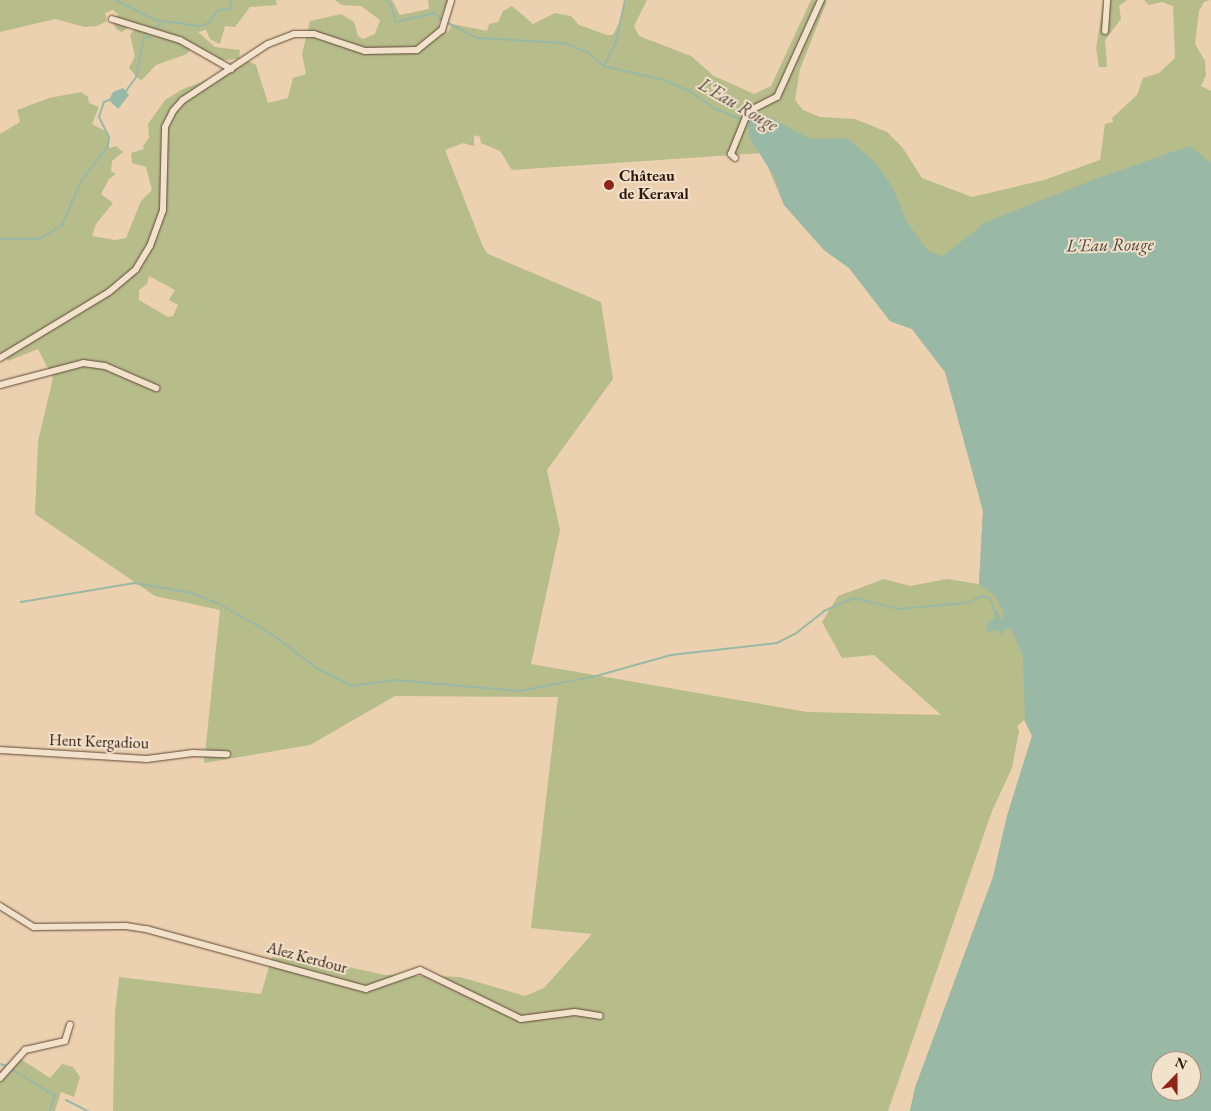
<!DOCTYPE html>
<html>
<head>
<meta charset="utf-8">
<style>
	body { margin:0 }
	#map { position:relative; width:1211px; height:1111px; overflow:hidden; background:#ebd1af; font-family:"EB Garamond",serif }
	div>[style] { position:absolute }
	.green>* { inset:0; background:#b7bc8b }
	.water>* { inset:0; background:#99b8a5 }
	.stream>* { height:2px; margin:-1px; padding:0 1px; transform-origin:1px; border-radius:1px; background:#99b8a5 }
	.roads { filter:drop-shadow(0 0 1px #5f4636) drop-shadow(0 0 1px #5f4636) }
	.minor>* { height:6px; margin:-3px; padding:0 3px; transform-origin:3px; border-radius:3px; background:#f2e1cb }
	.dots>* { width:14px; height:14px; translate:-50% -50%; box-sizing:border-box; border:2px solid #f2e1cb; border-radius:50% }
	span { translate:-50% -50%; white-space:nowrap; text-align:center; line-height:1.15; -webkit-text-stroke:4px #f2e1cb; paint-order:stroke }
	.poi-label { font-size:16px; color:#30170d; font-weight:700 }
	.left { translate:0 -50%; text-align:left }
	.street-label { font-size:16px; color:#30170d }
	.water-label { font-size:18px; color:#50473b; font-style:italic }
	.north { position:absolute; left:1151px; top:1051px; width:50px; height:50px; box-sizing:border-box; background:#f2e1cb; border:1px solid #a4907f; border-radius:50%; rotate:22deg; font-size:14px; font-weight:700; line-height:20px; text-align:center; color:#30170d }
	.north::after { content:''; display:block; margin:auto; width:18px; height:22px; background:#8f2418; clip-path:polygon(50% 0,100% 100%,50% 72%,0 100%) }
</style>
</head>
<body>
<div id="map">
	<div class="green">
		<div style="clip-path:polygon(0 0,276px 0,277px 5px,250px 7px,235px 27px,225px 26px,220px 44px,210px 39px,206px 30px,198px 32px,215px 47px,240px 50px,239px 59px,222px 60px,187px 41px,190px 50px,187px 54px,156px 65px,141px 81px,129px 68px,135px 56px,130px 35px,135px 29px,131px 26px,122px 32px,116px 29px,112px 20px,119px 15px,113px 10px,105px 13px,107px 21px,97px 26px,85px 27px,55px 19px,0 32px)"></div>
		<div style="clip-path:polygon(evenodd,335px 0,392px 0,400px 15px,429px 9px,428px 0,448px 0,438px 26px,448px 32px,452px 24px,487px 31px,489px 24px,498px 22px,503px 11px,512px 6px,533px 24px,555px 13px,571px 16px,579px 25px,607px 35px,613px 35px,622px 17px,625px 0,647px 0,634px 26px,639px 36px,691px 56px,714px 76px,754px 94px,771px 86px,811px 0,827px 1px,800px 69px,795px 100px,803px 110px,820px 117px,855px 119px,887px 132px,902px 147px,922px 178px,972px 197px,1044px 180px,1100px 160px,1105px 124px,1113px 122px,1112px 118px,1137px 95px,1143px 78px,1159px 73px,1175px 58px,1173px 6px,1162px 2px,1149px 5px,1144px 0,1210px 0,1204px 2px,1199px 11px,1195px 44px,1205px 61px,1206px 75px,1201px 86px,1211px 91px,1211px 1111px,910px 1111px,915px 1088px,993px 877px,1007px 816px,1032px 736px,1024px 720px,1017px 726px,1019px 731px,1012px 768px,992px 811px,888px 1111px,113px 1111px,115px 1013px,119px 977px,261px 994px,272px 957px,344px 966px,385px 975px,460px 977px,525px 996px,544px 988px,592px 934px,531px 928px,558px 697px,395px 696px,310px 745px,204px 763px,220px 610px,155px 596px,35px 514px,38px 441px,53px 378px,38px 349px,8px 361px,3px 353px,0 355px,0 134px,20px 122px,17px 110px,49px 98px,81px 92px,88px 97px,89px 103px,99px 107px,92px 124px,107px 132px,109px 148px,116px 146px,123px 152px,112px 161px,111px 171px,116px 174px,109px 179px,101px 194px,113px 203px,96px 224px,92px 236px,115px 240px,126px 238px,141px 201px,152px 190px,146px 167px,132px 163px,131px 153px,144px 149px,143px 146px,149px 138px,148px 124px,165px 100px,183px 89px,236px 69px,249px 61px,256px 65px,268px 103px,288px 98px,293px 78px,306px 74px,302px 54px,310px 21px,341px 14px,354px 22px,358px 36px,363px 39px,375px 34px,380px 20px,361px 6px,342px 5px,335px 0,474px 135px,480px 137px,481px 143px,500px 151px,512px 170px,762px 153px,784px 205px,824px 250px,849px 268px,890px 321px,912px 329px,945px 372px,958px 414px,983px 511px,979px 584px,947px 579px,910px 586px,884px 579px,838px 596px,822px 622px,842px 658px,874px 655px,941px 715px,807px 712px,531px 664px,560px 530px,547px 470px,613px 379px,601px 302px,488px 254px,483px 247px,445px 150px,463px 143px,474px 146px,474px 135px,335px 0,149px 276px,175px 290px,169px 300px,178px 305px,173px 316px,168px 317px,139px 300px,139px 290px,147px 284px,149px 276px,335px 0,1161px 1061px,1191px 1061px,1191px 1091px,1161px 1091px,1161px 1061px)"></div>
		<div style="clip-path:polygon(1104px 0,1127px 0,1119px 6px,1121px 19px,1105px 40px,1107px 67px,1099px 67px,1096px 48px)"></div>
		<div style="clip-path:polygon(16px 1056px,50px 1078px,62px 1064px,73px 1067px,80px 1077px,74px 1097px,61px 1092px,55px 1111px,0 1111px,0 1071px)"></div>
	</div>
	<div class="water">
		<div style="clip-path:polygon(123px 88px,129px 95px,118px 109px,109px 100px,113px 92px)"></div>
		<div style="clip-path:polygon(evenodd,765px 115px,811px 139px,847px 138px,875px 162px,892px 186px,907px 222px,928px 251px,943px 256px,986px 222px,1098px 178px,1190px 146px,1211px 163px,1211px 1111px,910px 1111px,915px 1088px,993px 877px,1007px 816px,1032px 736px,1025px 720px,1023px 657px,1011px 629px,1003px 629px,1003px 635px,996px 630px,985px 633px,989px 627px,985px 626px,995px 617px,993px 613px,997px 610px,1001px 620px,1004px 613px,996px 597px,979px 584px,983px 511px,945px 372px,912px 329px,890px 321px,849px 268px,824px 250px,784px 205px,774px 176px,749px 137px,748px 122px,765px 115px,1161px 1061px,1191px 1061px,1191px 1091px,1161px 1091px,1161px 1061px)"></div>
	</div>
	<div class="stream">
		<div style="left:115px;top:0;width:45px;rotate:26.6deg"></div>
		<div style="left:155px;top:20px;width:45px;rotate:7.6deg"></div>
		<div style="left:200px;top:26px;width:9px;rotate:-18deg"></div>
		<div style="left:209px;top:23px;width:14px;rotate:-56deg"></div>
		<div style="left:217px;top:11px;width:14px;rotate:-12deg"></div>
		<div style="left:231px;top:8px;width:8px;rotate:-90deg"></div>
		<div style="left:386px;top:0;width:7px;rotate:45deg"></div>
		<div style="left:391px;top:5px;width:18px;rotate:74deg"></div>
		<div style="left:396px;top:22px;width:39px;rotate:-13deg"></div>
		<div style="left:434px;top:13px;width:11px;rotate:41deg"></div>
		<div style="left:446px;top:22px;width:36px;rotate:27deg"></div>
		<div style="left:478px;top:38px;width:86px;rotate:3.3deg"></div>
		<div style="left:564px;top:43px;width:25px;rotate:21deg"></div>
		<div style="left:587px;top:52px;width:22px;rotate:39deg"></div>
		<div style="left:604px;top:66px;width:61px;rotate:13.3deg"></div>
		<div style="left:663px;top:80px;width:27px;rotate:22deg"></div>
		<div style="left:688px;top:90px;width:32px;rotate:35deg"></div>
		<div style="left:714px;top:108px;width:30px;rotate:23deg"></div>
		<div style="left:158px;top:27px;width:7px;rotate:-63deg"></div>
		<div style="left:604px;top:66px;width:27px;rotate:-63deg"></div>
		<div style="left:616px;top:42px;width:43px;rotate:-77.9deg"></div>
		<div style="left:126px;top:91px;width:17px;rotate:-54deg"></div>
		<div style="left:136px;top:77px;width:41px;rotate:-78.7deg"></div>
		<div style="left:144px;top:37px;width:7px;rotate:8deg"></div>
		<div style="left:0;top:239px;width:39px"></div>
		<div style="left:39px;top:239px;width:27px;rotate:-31deg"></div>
		<div style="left:62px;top:225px;width:48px;rotate:-66.6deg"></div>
		<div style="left:81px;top:181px;width:44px;rotate:-52.4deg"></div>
		<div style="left:108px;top:146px;width:9px;rotate:-84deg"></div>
		<div style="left:109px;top:137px;width:22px;rotate:-117deg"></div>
		<div style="left:99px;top:117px;width:16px;rotate:-72deg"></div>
		<div style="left:104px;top:102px;width:8px;rotate:-23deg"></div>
		<div style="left:21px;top:602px;width:115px;rotate:-9.5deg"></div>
		<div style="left:134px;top:583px;width:59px;rotate:9.8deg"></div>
		<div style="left:192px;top:593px;width:31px;rotate:22deg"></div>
		<div style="left:221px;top:605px;width:56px;rotate:29.7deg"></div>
		<div style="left:270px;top:633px;width:60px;rotate:36.9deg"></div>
		<div style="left:318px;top:669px;width:38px;rotate:27deg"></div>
		<div style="left:352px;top:686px;width:44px;rotate:-7.8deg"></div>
		<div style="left:396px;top:680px;width:123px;rotate:5.1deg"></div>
		<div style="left:519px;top:691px;width:78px;rotate:-11deg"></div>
		<div style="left:596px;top:676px;width:78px;rotate:-15.6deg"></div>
		<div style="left:671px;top:655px;width:107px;rotate:-6.5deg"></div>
		<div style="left:777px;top:643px;width:20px;rotate:-27deg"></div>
		<div style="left:795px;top:634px;width:37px;rotate:-38deg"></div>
		<div style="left:824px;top:611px;width:33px;rotate:-23deg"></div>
		<div style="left:854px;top:598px;width:45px;rotate:14deg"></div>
		<div style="left:898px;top:609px;width:69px;rotate:-5deg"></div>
		<div style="left:967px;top:603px;width:17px;rotate:-25deg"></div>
		<div style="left:982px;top:596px;width:8px;rotate:14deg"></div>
		<div style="left:990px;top:598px;width:15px;rotate:70deg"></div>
		<div style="left:0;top:1064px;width:7px;rotate:16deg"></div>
		<div style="left:11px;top:1069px;width:52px;rotate:31deg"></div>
		<div style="left:66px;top:1100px;width:25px;rotate:27deg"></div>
		<div style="left:50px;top:1111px;width:16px;rotate:-75deg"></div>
	</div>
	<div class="roads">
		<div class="minor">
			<div style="left:112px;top:19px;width:71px;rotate:17.2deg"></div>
			<div style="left:180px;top:40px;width:59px;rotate:29.6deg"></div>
			<div style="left:1105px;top:31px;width:31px;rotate:-86deg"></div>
			<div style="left:735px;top:158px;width:6px;rotate:-135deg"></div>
			<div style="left:731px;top:154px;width:40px;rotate:-68deg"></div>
			<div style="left:746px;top:117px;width:11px;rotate:-49deg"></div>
			<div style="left:753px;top:109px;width:27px;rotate:-27deg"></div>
			<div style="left:777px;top:97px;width:107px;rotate:-65.6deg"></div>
			<div style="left:0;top:358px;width:127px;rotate:-31.2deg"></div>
			<div style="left:109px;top:292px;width:35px;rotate:-40deg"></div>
			<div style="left:136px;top:269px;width:27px;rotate:-59deg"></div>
			<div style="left:150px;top:246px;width:38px;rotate:-70deg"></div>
			<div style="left:163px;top:210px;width:83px;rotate:-88.6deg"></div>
			<div style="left:165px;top:127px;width:18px;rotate:-63deg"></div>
			<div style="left:173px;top:111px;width:15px;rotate:-48deg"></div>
			<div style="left:183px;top:100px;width:102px;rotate:-33.4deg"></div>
			<div style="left:268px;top:44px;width:28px;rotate:-21deg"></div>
			<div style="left:294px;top:34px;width:20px"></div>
			<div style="left:314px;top:34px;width:54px;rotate:18.4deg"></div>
			<div style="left:365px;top:51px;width:52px;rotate:-1.1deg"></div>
			<div style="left:417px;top:50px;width:32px;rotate:-39deg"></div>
			<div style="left:442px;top:30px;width:31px;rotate:-73deg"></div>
			<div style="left:0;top:385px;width:86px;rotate:-14.8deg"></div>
			<div style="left:83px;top:363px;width:22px;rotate:8deg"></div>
			<div style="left:105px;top:366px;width:56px;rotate:23.3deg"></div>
			<div style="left:0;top:750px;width:147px;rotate:3.5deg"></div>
			<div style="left:147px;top:759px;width:46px;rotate:-7.4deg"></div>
			<div style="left:193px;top:753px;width:34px;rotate:2deg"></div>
			<div style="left:0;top:906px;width:40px;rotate:32deg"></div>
			<div style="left:34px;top:927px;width:92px;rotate:-0.6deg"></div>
			<div style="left:126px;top:926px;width:20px;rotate:9deg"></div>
			<div style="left:146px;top:929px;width:228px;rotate:15.3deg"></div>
			<div style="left:366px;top:989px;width:57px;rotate:-19.4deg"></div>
			<div style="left:420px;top:970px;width:112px;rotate:25.9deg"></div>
			<div style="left:521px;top:1019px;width:54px;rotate:-7.4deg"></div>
			<div style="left:575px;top:1012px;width:25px;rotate:9deg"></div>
			<div style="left:0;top:1078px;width:38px;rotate:-48deg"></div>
			<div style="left:25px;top:1050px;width:41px;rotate:-12.7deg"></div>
			<div style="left:65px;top:1041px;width:17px;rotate:-73deg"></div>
		</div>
	</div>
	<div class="dots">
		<div style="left:609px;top:185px;background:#8f2418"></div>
	</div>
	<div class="poi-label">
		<span class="left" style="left:619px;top:185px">Château<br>de Keraval</span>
	</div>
	<div class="street-label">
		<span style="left:99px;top:742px;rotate:2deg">Hent Kergadiou</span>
		<span style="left:307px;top:958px;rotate:15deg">Alez Kerdour</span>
	</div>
	<div class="water-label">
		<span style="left:738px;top:105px;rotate:30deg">L'Eau Rouge</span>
		<span style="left:1110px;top:245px;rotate:-1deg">L'Eau Rouge</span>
	</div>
	<div class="north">N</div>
</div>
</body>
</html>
